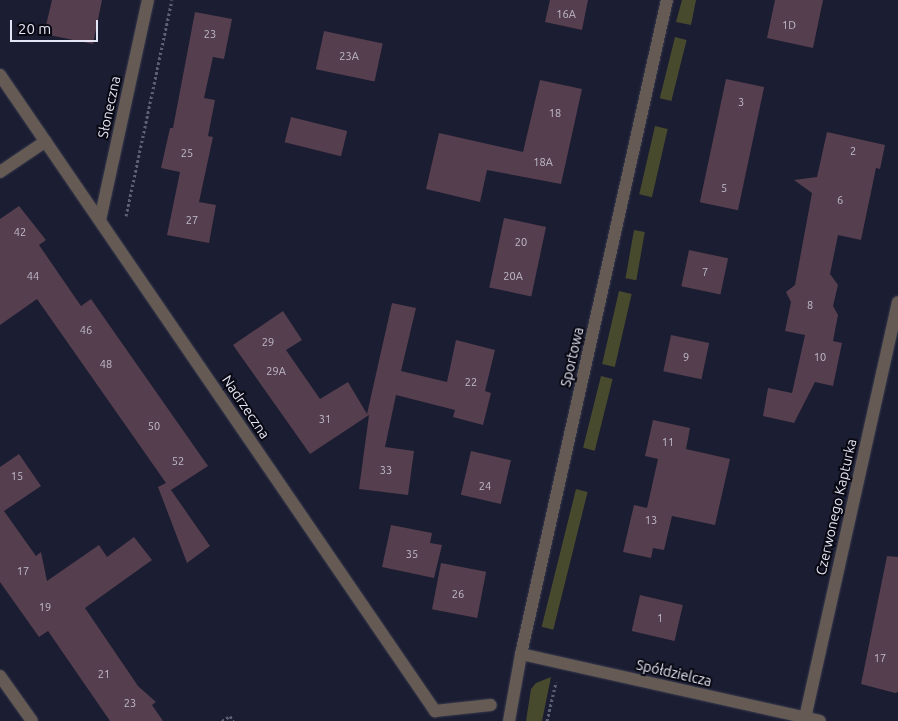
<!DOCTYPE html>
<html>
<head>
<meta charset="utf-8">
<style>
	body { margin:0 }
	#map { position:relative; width:898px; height:721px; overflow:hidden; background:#1b1d32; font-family:Ubuntu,sans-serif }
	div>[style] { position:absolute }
	.green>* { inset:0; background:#484a2d; transform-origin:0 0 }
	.building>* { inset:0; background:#553e4d; transform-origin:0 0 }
	.path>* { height:3px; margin-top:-1.5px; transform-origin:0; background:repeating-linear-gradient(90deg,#5d5f72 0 2.5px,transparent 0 5px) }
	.roads { filter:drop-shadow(0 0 1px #37394d) drop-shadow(0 0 1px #37394d) }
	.minor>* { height:12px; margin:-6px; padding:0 6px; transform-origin:6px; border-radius:6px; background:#655b54 }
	span { translate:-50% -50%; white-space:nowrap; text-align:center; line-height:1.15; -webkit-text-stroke:4px #080912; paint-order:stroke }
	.number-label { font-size:11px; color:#c0bccb }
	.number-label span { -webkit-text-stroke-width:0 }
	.street-label { font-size:14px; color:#e4e6f5 }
	.scale { position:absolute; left:10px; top:20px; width:88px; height:22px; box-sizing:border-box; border:2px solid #e4e6f5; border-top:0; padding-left:6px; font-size:15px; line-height:18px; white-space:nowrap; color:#e4e6f5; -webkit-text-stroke:4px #080912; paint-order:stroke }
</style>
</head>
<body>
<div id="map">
	<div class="green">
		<div style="clip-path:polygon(682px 0,696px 0,691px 25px,676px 22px)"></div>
		<div style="left:675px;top:37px;width:12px;height:63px;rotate:14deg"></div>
		<div style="left:655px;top:126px;width:13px;height:70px;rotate:13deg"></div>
		<div style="left:634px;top:230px;width:11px;height:49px;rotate:10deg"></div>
		<div style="left:619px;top:291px;width:13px;height:75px;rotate:13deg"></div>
		<div style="left:601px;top:376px;width:12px;height:74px;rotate:14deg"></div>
		<div style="left:576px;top:489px;width:12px;height:142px;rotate:14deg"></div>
		<div style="clip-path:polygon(551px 677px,542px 721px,526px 721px,531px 689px,536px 683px)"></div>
	</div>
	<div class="building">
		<div style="clip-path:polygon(52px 0,102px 0,93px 44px,44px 34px)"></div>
		<div style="clip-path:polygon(550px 0,588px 0,582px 30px,545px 22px)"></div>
		<div style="clip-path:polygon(775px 0,823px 0,813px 48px,767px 38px)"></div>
		<div style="clip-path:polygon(195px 12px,232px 19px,224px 59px,213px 57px,204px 98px,215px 100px,208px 136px,213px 137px,199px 202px,216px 205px,209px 243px,167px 235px,180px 172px,161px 168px,170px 128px,173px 128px)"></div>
		<div style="left:324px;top:31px;width:60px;height:39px;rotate:12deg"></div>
		<div style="left:726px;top:79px;width:39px;height:126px;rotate:12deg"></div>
		<div style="clip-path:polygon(540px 80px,582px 89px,561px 184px,487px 170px,480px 202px,426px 189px,439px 133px,523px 152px)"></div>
		<div style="left:291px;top:117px;width:58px;height:26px;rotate:14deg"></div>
		<div style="clip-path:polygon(827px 132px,885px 145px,880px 169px,876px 168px,861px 240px,838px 235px,830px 274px,838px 285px,833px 306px,838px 315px,833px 341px,842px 343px,833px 386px,815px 382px,794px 423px,763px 416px,768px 388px,792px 393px,805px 335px,785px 331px,791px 302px,786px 292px,795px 285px,812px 193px,794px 180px,817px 177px)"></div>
		<div style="clip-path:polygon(19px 206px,46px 240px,39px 245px,81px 306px,91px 299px,208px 466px,171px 490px,210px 546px,187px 563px,158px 487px,166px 483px,37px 299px,0 325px,0 219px)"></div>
		<div style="left:504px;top:218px;width:43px;height:71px;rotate:12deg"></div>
		<div style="left:689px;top:250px;width:40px;height:37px;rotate:12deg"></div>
		<div style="clip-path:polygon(392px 303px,416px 308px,401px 371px,447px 382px,456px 340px,495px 350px,485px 391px,491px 393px,483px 425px,453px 417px,455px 410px,396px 395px,385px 447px,414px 451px,408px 495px,359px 489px,369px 415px,310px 454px,233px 345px,283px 311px,302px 340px,286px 350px,320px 399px,348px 382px,367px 414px)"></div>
		<div style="left:671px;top:335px;width:39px;height:37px;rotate:12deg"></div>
		<div style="clip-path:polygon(653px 420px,690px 428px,686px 449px,730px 459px,715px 525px,672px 516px,664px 550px,653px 548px,651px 558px,623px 552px,634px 505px,647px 508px,658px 459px,645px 456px)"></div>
		<div style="left:471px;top:451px;width:41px;height:45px;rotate:13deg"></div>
		<div style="clip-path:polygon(19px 454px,41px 486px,4px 511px,36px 556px,41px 552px,47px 581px,99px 545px,107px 557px,134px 537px,152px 560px,85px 608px,138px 686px,156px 702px,152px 705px,163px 721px,110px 721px,48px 631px,39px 637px,0 582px,0 467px)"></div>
		<div style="clip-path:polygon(391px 525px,432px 533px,430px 543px,442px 545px,434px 578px,382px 567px)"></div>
		<div style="clip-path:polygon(887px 556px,898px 557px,898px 692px,895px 693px,861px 684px)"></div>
		<div style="left:441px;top:563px;width:46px;height:47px;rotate:11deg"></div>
		<div style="left:640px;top:595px;width:44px;height:37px;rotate:13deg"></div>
	</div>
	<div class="path">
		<div style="left:126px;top:216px;width:221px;rotate:-78deg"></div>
		<div style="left:222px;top:721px;width:9px;rotate:-32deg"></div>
		<div style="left:230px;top:716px;width:6px;rotate:59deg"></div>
		<div style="left:547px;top:721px;width:40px;rotate:-77deg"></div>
	</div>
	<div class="roads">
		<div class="minor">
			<div style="left:0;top:75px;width:771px;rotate:55.63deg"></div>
			<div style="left:435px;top:711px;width:56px;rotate:-6.1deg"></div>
			<div style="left:0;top:172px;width:55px;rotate:-34deg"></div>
			<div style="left:100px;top:220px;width:225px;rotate:-77.7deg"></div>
			<div style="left:521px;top:654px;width:306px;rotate:12.6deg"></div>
			<div style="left:0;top:676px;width:55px;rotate:54.6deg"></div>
			<div style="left:805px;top:718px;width:426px;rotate:-77.4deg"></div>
			<div style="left:509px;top:721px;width:68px;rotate:-79.8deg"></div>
			<div style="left:521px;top:654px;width:670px;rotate:-77.42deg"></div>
		</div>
	</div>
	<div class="number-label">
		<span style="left:566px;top:14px">16A</span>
		<span style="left:789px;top:25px">1D</span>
		<span style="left:210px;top:34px">23</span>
		<span style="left:349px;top:56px">23A</span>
		<span style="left:741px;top:102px">3</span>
		<span style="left:555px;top:113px">18</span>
		<span style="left:853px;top:151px">2</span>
		<span style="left:187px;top:153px">25</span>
		<span style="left:543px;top:162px">18A</span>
		<span style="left:724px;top:188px">5</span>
		<span style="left:840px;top:200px">6</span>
		<span style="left:192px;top:220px">27</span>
		<span style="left:20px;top:232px">42</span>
		<span style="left:521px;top:242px">20</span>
		<span style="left:705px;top:272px">7</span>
		<span style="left:33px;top:276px">44</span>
		<span style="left:513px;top:276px">20A</span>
		<span style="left:810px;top:305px">8</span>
		<span style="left:86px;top:330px">46</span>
		<span style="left:268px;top:342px">29</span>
		<span style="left:686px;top:357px">9</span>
		<span style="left:820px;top:357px">10</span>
		<span style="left:106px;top:364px">48</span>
		<span style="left:276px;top:371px">29A</span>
		<span style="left:471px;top:382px">22</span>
		<span style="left:325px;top:419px">31</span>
		<span style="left:154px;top:426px">50</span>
		<span style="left:668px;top:442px">11</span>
		<span style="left:178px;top:461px">52</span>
		<span style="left:386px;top:470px">33</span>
		<span style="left:17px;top:476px">15</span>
		<span style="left:485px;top:486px">24</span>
		<span style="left:651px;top:520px">13</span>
		<span style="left:412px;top:554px">35</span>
		<span style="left:23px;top:571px">17</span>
		<span style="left:458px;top:594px">26</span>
		<span style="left:45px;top:607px">19</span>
		<span style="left:660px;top:618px">1</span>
		<span style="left:880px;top:658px">17</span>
		<span style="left:104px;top:674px">21</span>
		<span style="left:130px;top:703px">23</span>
	</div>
	<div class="street-label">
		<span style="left:109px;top:107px;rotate:-78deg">Słoneczna</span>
		<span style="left:572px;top:357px;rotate:-77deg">Sportowa</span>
		<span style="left:246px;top:407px;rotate:56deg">Nadrzeczna</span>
		<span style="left:836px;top:507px;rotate:-77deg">Czerwonego Kapturka</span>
		<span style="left:674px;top:673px;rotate:13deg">Spółdzielcza</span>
	</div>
	<div class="scale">20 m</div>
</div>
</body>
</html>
